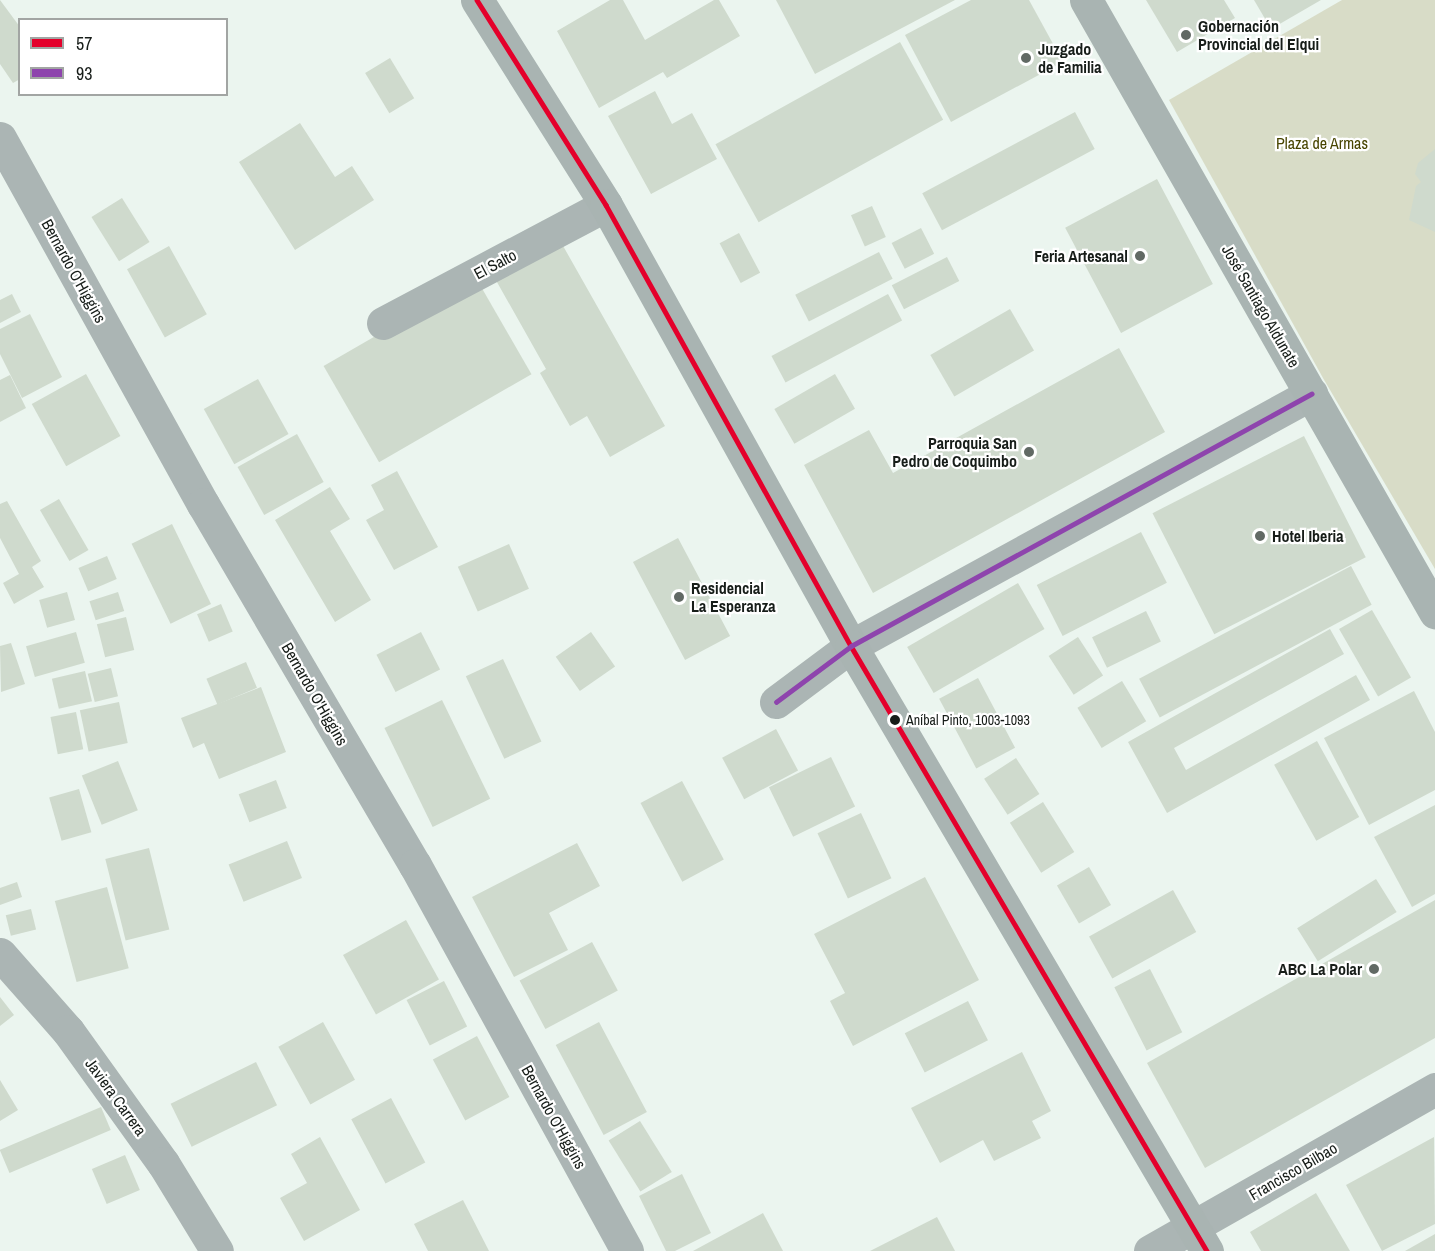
<!DOCTYPE html>
<html>
<head>
<meta charset="utf-8">
<style>
	body { margin:0 }
	#map { position:relative; width:1435px; height:1251px; overflow:hidden; background:#ebf5ef; font-family:"Archivo Narrow",sans-serif }
	div>[style] { position:absolute }
	.green>* { inset:0; background:#d8dcc7 }
	.building>* { inset:0; background:#cfdacd; transform-origin:0 0 }
	.pedestrian>* { height:33px; margin:-16.5px; padding:0 16.5px; transform-origin:16.5px; border-radius:16.5px; background:#abb5b4 }
	.minor>* { height:33px; margin:-16.5px; padding:0 16.5px; transform-origin:16.5px; border-radius:16.5px; background:#abb5b4 }
	.secondary>* { height:33px; margin:-16.5px; padding:0 16.5px; transform-origin:16.5px; border-radius:16.5px; background:#a9b4b2 }
	.bus-1>* { height:4.5px; margin:-2.25px; padding:0 2.25px; transform-origin:2.25px; border-radius:2.25px; background:#e4002b }
	.bus-2>* { height:4.5px; margin:-2.25px; padding:0 2.25px; transform-origin:2.25px; border-radius:2.25px; background:#8e44ad }
	.dots>* { width:16px; height:16px; translate:-50% -50%; box-sizing:border-box; border:3px solid #fff; border-radius:50% }
	span { translate:-50% -50%; white-space:nowrap; text-align:center; line-height:1.15; -webkit-text-stroke:4.5px #fff; paint-order:stroke }
	.bus-label { font-size:14px; color:#171d19 }
	.left { translate:0 -50%; text-align:left }
	.poi-label { font-size:16px; color:#171d19; font-weight:700 }
	.right { translate:-100% -50%; text-align:right }
	.park-label { font-size:16px; color:#484500 }
	.street-label { font-size:16px; color:#171d19 }
	.legend { position:absolute; left:18px; top:18px; width:210px; height:78px; box-sizing:border-box; background:#fff; border:2px solid #a2a5a3; margin:0; padding:8px 10px; list-style:none; font-size:18px; color:#171d19 }
	.legend li { display:flex; align-items:center; gap:12px; height:30px }
	.legend b { width:30px; border:2px solid #a2a5a3 }
</style>
</head>
<body>
<div id="map">
	<div class="green">
		<div style="clip-path:polygon(1342px 0,1435px 0,1435px 569px,1323px 378px,1169px 100px)"></div>
	</div>
	<div class="building">
		<div style="clip-path:polygon(0 0,20px 27px,20px 79px,13px 83px,0 64px)"></div>
		<div style="clip-path:polygon(610px 0,623px 0,645px 40px,714px 0,719px 0,740px 36px,667px 78px,663px 72px,599px 108px,557px 31px)"></div>
		<div style="clip-path:polygon(776px 0,955px 0,815px 74px)"></div>
		<div style="clip-path:polygon(971px 0,1029px 0,1063px 62px,951px 122px,905px 35px)"></div>
		<div style="clip-path:polygon(1146px 0,1224px 0,1235px 18px,1177px 52px)"></div>
		<div style="clip-path:polygon(1254px 0,1321px 0,1271px 29px)"></div>
		<div style="left:900px;top:42px;width:89px;height:211px;rotate:61deg"></div>
		<div style="left:390px;top:58px;width:47px;height:29px;rotate:59deg"></div>
		<div style="clip-path:polygon(655px 91px,672px 124px,692px 113px,717px 159px,651px 194px,608px 116px)"></div>
		<div style="left:1075px;top:112px;width:42px;height:173px;rotate:62deg"></div>
		<div style="clip-path:polygon(300px 123px,335px 177px,352px 166px,374px 200px,295px 250px,239px 162px)"></div>
		<div style="clip-path:polygon(1435px 149px,1435px 232px,1409px 220px,1416px 186px,1421px 182px,1415px 174px,1418px 163px)"></div>
		<div style="left:1157px;top:179px;width:119px;height:104px;rotate:62deg"></div>
		<div style="left:122px;top:198px;width:52px;height:36px;rotate:58deg"></div>
		<div style="left:872px;top:206px;width:34px;height:23px;rotate:66deg"></div>
		<div style="left:921px;top:228px;width:29px;height:33px;rotate:63deg"></div>
		<div style="left:739px;top:233px;width:45px;height:22px;rotate:62deg"></div>
		<div style="clip-path:polygon(558px 237px,665px 426px,610px 457px,587px 416px,570px 426px,540px 373px,546px 369px,493px 275px)"></div>
		<div style="left:169px;top:246px;width:78px;height:48px;rotate:61deg"></div>
		<div style="left:879px;top:252px;width:30px;height:94px;rotate:63deg"></div>
		<div style="left:947px;top:257px;width:27px;height:62px;rotate:63deg"></div>
		<div style="left:476px;top:278px;width:111px;height:176px;rotate:60deg"></div>
		<div style="clip-path:polygon(12px 294px,21px 312px,0 323px,0 300px)"></div>
		<div style="left:888px;top:294px;width:30px;height:132px;rotate:62deg"></div>
		<div style="left:1010px;top:309px;width:48px;height:92px;rotate:60deg"></div>
		<div style="clip-path:polygon(30px 314px,62px 377px,22px 398px,0 354px,0 329px)"></div>
		<div style="clip-path:polygon(1119px 348px,1165px 432px,873px 593px,804px 465px,869px 430px,893px 473px)"></div>
		<div style="left:86px;top:374px;width:71px;height:62px;rotate:61deg"></div>
		<div style="left:835px;top:374px;width:40px;height:70px;rotate:60deg"></div>
		<div style="clip-path:polygon(10px 375px,26px 408px,0 422px,0 380px)"></div>
		<div style="left:258px;top:379px;width:63px;height:62px;rotate:61deg"></div>
		<div style="left:297px;top:434px;width:55px;height:68px;rotate:61deg"></div>
		<div style="left:1304px;top:436px;width:136px;height:170px;rotate:63deg"></div>
		<div style="clip-path:polygon(397px 471px,438px 547px,394px 570px,366px 520px,384px 510px,371px 485px)"></div>
		<div style="clip-path:polygon(330px 487px,350px 519px,330px 531px,371px 600px,335px 622px,275px 520px)"></div>
		<div style="left:59px;top:499px;width:59px;height:22px;rotate:60deg"></div>
		<div style="clip-path:polygon(7px 501px,41px 561px,32px 567px,44px 587px,14px 604px,3px 583px,19px 574px,0 538px,0 504px)"></div>
		<div style="left:172px;top:524px;width:89px;height:45px;rotate:64deg"></div>
		<div style="left:1141px;top:532px;width:57px;height:117px;rotate:63deg"></div>
		<div style="left:678px;top:538px;width:111px;height:51px;rotate:62deg"></div>
		<div style="left:509px;top:544px;width:49px;height:56px;rotate:66deg"></div>
		<div style="left:107px;top:556px;width:25px;height:31px;rotate:67deg"></div>
		<div style="left:1351px;top:566px;width:44px;height:240px;rotate:62deg"></div>
		<div style="left:1018px;top:583px;width:53px;height:128px;rotate:60deg"></div>
		<div style="left:67px;top:592px;width:29px;height:29px;rotate:74deg"></div>
		<div style="left:118px;top:592px;width:20px;height:30px;rotate:72deg"></div>
		<div style="left:221px;top:604px;width:30px;height:26px;rotate:67deg"></div>
		<div style="left:1372px;top:610px;width:78px;height:38px;rotate:60deg"></div>
		<div style="left:1146px;top:611px;width:34px;height:60px;rotate:64deg"></div>
		<div style="left:126px;top:617px;width:34px;height:30px;rotate:76deg"></div>
		<div style="clip-path:polygon(1330px 629px,1344px 654px,1174px 748px,1186px 770px,1356px 675px,1370px 700px,1167px 813px,1128px 742px)"></div>
		<div style="left:76px;top:632px;width:32px;height:52px;rotate:74deg"></div>
		<div style="left:421px;top:632px;width:42px;height:50px;rotate:63deg"></div>
		<div style="left:591px;top:632px;width:42px;height:43px;rotate:55deg"></div>
		<div style="left:1078px;top:637px;width:46px;height:35px;rotate:57deg"></div>
		<div style="clip-path:polygon(11px 643px,25px 684px,1px 692px,0 646px)"></div>
		<div style="left:503px;top:659px;width:91px;height:41px;rotate:65deg"></div>
		<div style="left:246px;top:662px;width:28px;height:43px;rotate:67deg"></div>
		<div style="left:111px;top:668px;width:29px;height:24px;rotate:76deg"></div>
		<div style="left:85px;top:671px;width:31px;height:34px;rotate:77deg"></div>
		<div style="left:978px;top:678px;width:79px;height:44px;rotate:62deg"></div>
		<div style="left:1122px;top:681px;width:47px;height:52px;rotate:59deg"></div>
		<div style="clip-path:polygon(261px 687px,286px 752px,219px 779px,204px 743px,193px 748px,181px 718px)"></div>
		<div style="clip-path:polygon(1414px 691px,1435px 732px,1435px 790px,1369px 825px,1324px 738px)"></div>
		<div style="left:442px;top:700px;width:110px;height:64px;rotate:64deg"></div>
		<div style="left:119px;top:702px;width:42px;height:40px;rotate:78deg"></div>
		<div style="left:76px;top:712px;width:38px;height:26px;rotate:79deg"></div>
		<div style="left:776px;top:729px;width:47px;height:61px;rotate:62deg"></div>
		<div style="left:1317px;top:741px;width:87px;height:49px;rotate:61deg"></div>
		<div style="left:831px;top:757px;width:55px;height:69px;rotate:64deg"></div>
		<div style="left:1016px;top:758px;width:43px;height:38px;rotate:57deg"></div>
		<div style="left:118px;top:761px;width:53px;height:39px;rotate:68deg"></div>
		<div style="left:276px;top:780px;width:30px;height:40px;rotate:69deg"></div>
		<div style="left:682px;top:781px;width:89px;height:47px;rotate:62deg"></div>
		<div style="left:79px;top:789px;width:45px;height:31px;rotate:74deg"></div>
		<div style="left:1043px;top:802px;width:59px;height:39px;rotate:58deg"></div>
		<div style="clip-path:polygon(1435px 805px,1435px 894px,1412px 907px,1374px 837px)"></div>
		<div style="left:861px;top:813px;width:72px;height:48px;rotate:65deg"></div>
		<div style="left:287px;top:841px;width:40px;height:63px;rotate:68deg"></div>
		<div style="clip-path:polygon(577px 843px,600px 886px,549px 913px,568px 950px,514px 977px,472px 897px)"></div>
		<div style="left:149px;top:848px;width:84px;height:45px;rotate:76deg"></div>
		<div style="left:1089px;top:867px;width:44px;height:37px;rotate:60deg"></div>
		<div style="clip-path:polygon(925px 877px,979px 980px,853px 1046px,830px 1001px,845px 993px,814px 934px)"></div>
		<div style="left:1376px;top:879px;width:39px;height:93px;rotate:58deg"></div>
		<div style="clip-path:polygon(17px 882px,22px 897px,0 905px,0 888px)"></div>
		<div style="left:107px;top:887px;width:84px;height:54px;rotate:75deg"></div>
		<div style="left:1173px;top:890px;width:48px;height:96px;rotate:61deg"></div>
		<div style="clip-path:polygon(1435px 900px,1435px 1038px,1205px 1168px,1147px 1063px)"></div>
		<div style="left:31px;top:909px;width:21px;height:26px;rotate:76deg"></div>
		<div style="left:406px;top:920px;width:68px;height:72px;rotate:61deg"></div>
		<div style="left:592px;top:942px;width:55px;height:82px;rotate:62deg"></div>
		<div style="left:1150px;top:969px;width:71px;height:40px;rotate:63deg"></div>
		<div style="left:444px;top:981px;width:51px;height:42px;rotate:63deg"></div>
		<div style="clip-path:polygon(0 997px,14px 1015px,0 1026px)"></div>
		<div style="left:968px;top:1001px;width:44px;height:71px;rotate:63deg"></div>
		<div style="left:323px;top:1022px;width:66px;height:51px;rotate:61deg"></div>
		<div style="left:599px;top:1022px;width:102px;height:49px;rotate:62deg"></div>
		<div style="left:477px;top:1036px;width:69px;height:50px;rotate:62deg"></div>
		<div style="clip-path:polygon(1022px 1052px,1051px 1111px,1032px 1121px,1041px 1138px,994px 1161px,983px 1140px,940px 1163px,911px 1108px)"></div>
		<div style="left:256px;top:1062px;width:48px;height:95px;rotate:64deg"></div>
		<div style="clip-path:polygon(0 1080px,18px 1110px,0 1121px)"></div>
		<div style="left:391px;top:1098px;width:73px;height:45px;rotate:62deg"></div>
		<div style="left:101px;top:1107px;width:25px;height:110px;rotate:67deg"></div>
		<div style="left:640px;top:1121px;width:60px;height:37px;rotate:58deg"></div>
		<div style="clip-path:polygon(320px 1137px,360px 1210px,304px 1241px,280px 1198px,307px 1183px,291px 1154px)"></div>
		<div style="clip-path:polygon(1434px 1137px,1435px 1224px,1382px 1251px,1346px 1185px)"></div>
		<div style="left:125px;top:1155px;width:38px;height:36px;rotate:67deg"></div>
		<div style="clip-path:polygon(682px 1174px,711px 1233px,675px 1251px,666px 1251px,639px 1196px)"></div>
		<div style="clip-path:polygon(1316px 1193px,1350px 1251px,1261px 1251px,1250px 1232px)"></div>
		<div style="clip-path:polygon(463px 1200px,489px 1251px,428px 1251px,414px 1224px)"></div>
		<div style="clip-path:polygon(763px 1213px,783px 1251px,693px 1251px)"></div>
		<div style="clip-path:polygon(937px 1217px,955px 1251px,870px 1251px)"></div>
		<div style="clip-path:polygon(1435px 1234px,1435px 1251px,1405px 1251px)"></div>
	</div>
	<div class="pedestrian">
		<div style="left:383px;top:323px;width:252px;rotate:-27.9deg"></div>
	</div>
	<div class="minor">
		<div style="left:0;top:138px;width:419px;rotate:61deg"></div>
		<div style="left:203px;top:504px;width:419px;rotate:59.6deg"></div>
		<div style="left:415px;top:865px;width:440px;rotate:61.2deg"></div>
		<div style="left:776px;top:702px;width:94px;rotate:-36.7deg"></div>
		<div style="left:851px;top:646px;width:525px;rotate:-28.72deg"></div>
		<div style="left:0;top:954px;width:103px;rotate:48.6deg"></div>
		<div style="left:68px;top:1031px;width:163px;rotate:54.3deg"></div>
		<div style="left:163px;top:1163px;width:103px;rotate:58.5deg"></div>
		<div style="left:1150px;top:1251px;width:328px;rotate:-29.6deg"></div>
	</div>
	<div class="secondary">
		<div style="left:477px;top:0;width:242px;rotate:57.8deg"></div>
		<div style="left:606px;top:205px;width:504px;rotate:60.95deg"></div>
		<div style="left:851px;top:646px;width:702px;rotate:59.53deg"></div>
		<div style="left:1086px;top:0;width:705px;rotate:60.31deg"></div>
	</div>
	<div class="bus-1">
		<div style="left:477px;top:0;width:242px;rotate:57.8deg"></div>
		<div style="left:606px;top:205px;width:504px;rotate:60.95deg"></div>
		<div style="left:851px;top:646px;width:702px;rotate:59.53deg"></div>
	</div>
	<div class="bus-2">
		<div style="left:776px;top:702px;width:94px;rotate:-36.7deg"></div>
		<div style="left:851px;top:646px;width:525px;rotate:-28.72deg"></div>
	</div>
	<div class="dots">
		<div style="left:1186px;top:35px;background:#616964"></div>
		<div style="left:1026px;top:58px;background:#616964"></div>
		<div style="left:1140px;top:256px;background:#616964"></div>
		<div style="left:1029px;top:452px;background:#616964"></div>
		<div style="left:1260px;top:536px;background:#616964"></div>
		<div style="left:679px;top:597px;background:#616964"></div>
		<div style="left:895px;top:720px;background:#171d19"></div>
		<div style="left:1374px;top:969px;background:#616964"></div>
	</div>
	<div class="bus-label">
		<span class="left" style="left:906px;top:720px">Aníbal Pinto, 1003-1093</span>
	</div>
	<div class="poi-label">
		<span class="left" style="left:1198px;top:35px">Gobernación<br>Provincial del Elqui</span>
		<span class="left" style="left:1038px;top:58px">Juzgado<br>de Familia</span>
		<span class="right" style="left:1128px;top:256px">Feria Artesanal</span>
		<span class="right" style="left:1017px;top:452px">Parroquia San<br>Pedro de Coquimbo</span>
		<span class="left" style="left:1272px;top:536px">Hotel Iberia</span>
		<span class="left" style="left:691px;top:597px">Residencial<br>La Esperanza</span>
		<span class="right" style="left:1362px;top:969px">ABC La Polar</span>
	</div>
	<div class="park-label">
		<span style="left:1322px;top:143px">Plaza de Armas</span>
	</div>
	<div class="street-label">
		<span style="left:495px;top:264px;rotate:-28deg">El Salto</span>
		<span style="left:74px;top:271px;rotate:61deg">Bernardo O'Higgins</span>
		<span style="left:1261px;top:306px;rotate:60deg">José Santiago Aldunate</span>
		<span style="left:315px;top:694px;rotate:60deg">Bernardo O'Higgins</span>
		<span style="left:116px;top:1097px;rotate:54deg">Javiera Carrera</span>
		<span style="left:554px;top:1117px;rotate:61deg">Bernardo O'Higgins</span>
		<span style="left:1293px;top:1171px;rotate:-30deg">Francisco Bilbao</span>
	</div>
	<ul class="legend">
	<li><b style="height:8px;background:#e4002b"></b>57</li>
	<li><b style="height:8px;background:#8e44ad"></b>93</li>
	</ul>
</div>
</body>
</html>
